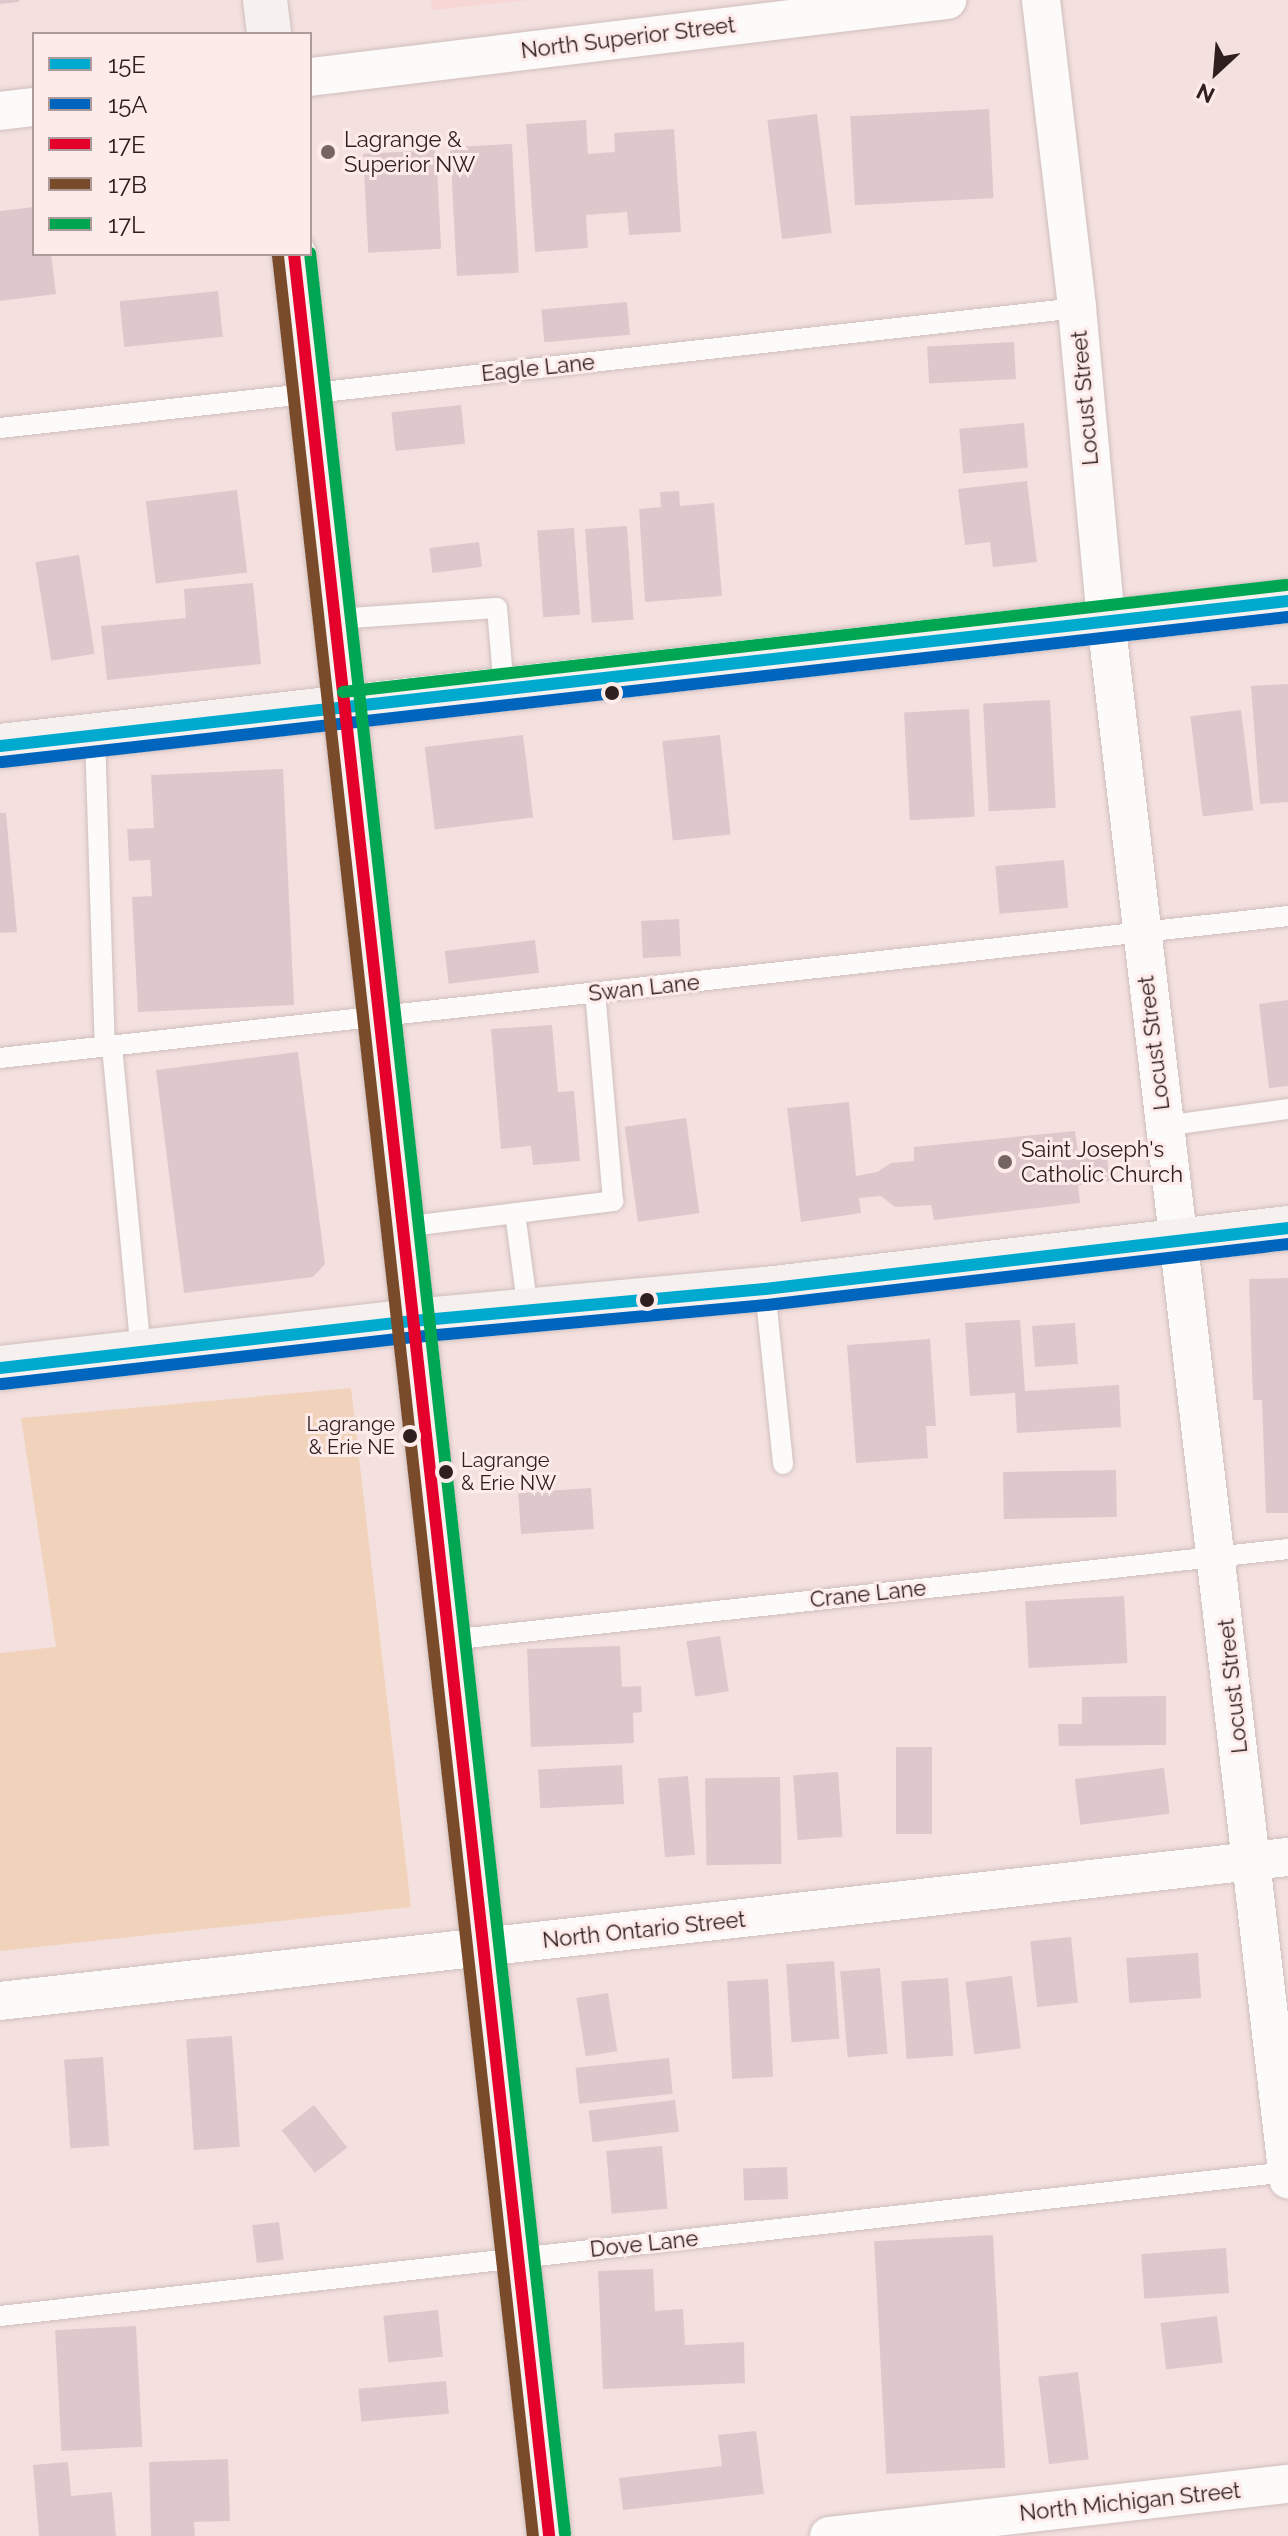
<!DOCTYPE html>
<html>
<head>
<meta charset="utf-8">
<style>
	body { margin:0 }
	#map { position:relative; width:1288px; height:2536px; overflow:hidden; background:#f4e1df; font-family:Raleway,sans-serif }
	div>[style] { position:absolute }
	.built>* { inset:0; background:#f7d7d5 }
	.green>* { inset:0; background:#f0d3ba }
	.building>* { inset:0; background:#dec8cb; transform-origin:0 0 }
	.roads { filter:drop-shadow(0 0 2px #cfbfbd) drop-shadow(0 0 2px #cfbfbd) }
	.lane>* { height:20px; margin:-10px; padding:0 10px; transform-origin:10px; border-radius:10px; background:#fdfafa }
	.street>* { height:38px; margin:-19px; padding:0 19px; transform-origin:19px; border-radius:19px; background:#fdfafa }
	.secondary>* { height:44px; margin:-22px; padding:0 22px; transform-origin:22px; border-radius:22px; background:#f6f0ee }
	.bus-1>* { height:12px; margin:-6px; padding:0 6px; transform-origin:6px; border-radius:6px; background:#00a9ce }
	.bus-2>* { height:12px; margin:-6px; padding:0 6px; transform-origin:6px; border-radius:6px; background:#0065bd }
	.bus-3>* { height:12px; margin:-6px; padding:0 6px; transform-origin:6px; border-radius:6px; background:#e4002b }
	.bus-4>* { height:12px; margin:-6px; padding:0 6px; transform-origin:6px; border-radius:6px; background:#7a4b2a }
	.bus-5>* { height:12px; margin:-6px; padding:0 6px; transform-origin:6px; border-radius:6px; background:#00a651 }
	.dots>* { width:22px; height:22px; translate:-50% -50%; box-sizing:border-box; border:4px solid #fdebea; border-radius:50% }
	span { translate:-50% -50%; white-space:nowrap; text-align:center; line-height:1.15; -webkit-text-stroke:6px #fdebea; paint-order:stroke }
	.bus-label { font-size:20px; color:#2f201f }
	.right { translate:-100% -50%; text-align:right }
	.left { translate:0 -50%; text-align:left }
	.street-label { font-size:22px; color:#2f201f }
	.poi-label { font-size:22px; color:#2f201f }
	.legend { position:absolute; left:32px; top:32px; width:280px; height:224px; box-sizing:border-box; background:#fdebea; border:2px solid #ab9a99; margin:0; padding:10px 14px; list-style:none; font-size:24px; color:#2f201f }
	.legend li { display:flex; align-items:center; gap:16px; height:40px }
	.legend b { width:40px; border:2px solid #ab9a99 }
	.north { position:absolute; left:1176px; top:32px; width:80px; height:80px; -webkit-text-stroke:6px #fdebea; paint-order:stroke; rotate:206deg; font-size:22px; font-weight:700; line-height:32px; text-align:center; color:#2f201f }
	.north::after { content:''; display:block; margin:auto; width:28px; height:36px; background:#2f201f; clip-path:polygon(50% 0,100% 100%,50% 72%,0 100%) }
</style>
</head>
<body>
<div id="map">
	<div class="built">
		<div style="clip-path:polygon(431px 0,531px 0,432px 10px)"></div>
	</div>
	<div class="green">
		<div style="clip-path:polygon(351px 1388px,411px 1907px,0 1951px,0 1653px,56px 1647px,21px 1418px)"></div>
	</div>
	<div class="building">
		<div style="clip-path:polygon(0 0,19px 0,19px 2px,0 4px)"></div>
		<div style="left:989px;top:109px;width:89px;height:139px;rotate:87deg"></div>
		<div style="left:817px;top:114px;width:120px;height:50px;rotate:83deg"></div>
		<div style="clip-path:polygon(586px 120px,588px 154px,615px 152px,614px 133px,674px 129px,681px 232px,629px 235px,627px 212px,586px 215px,588px 248px,535px 252px,526px 124px)"></div>
		<div style="left:512px;top:144px;width:129px;height:62px;rotate:87deg"></div>
		<div style="left:436px;top:150px;width:99px;height:73px;rotate:87deg"></div>
		<div style="clip-path:polygon(34px 207px,34px 254px,51px 254px,56px 294px,0 301px,0 211px)"></div>
		<div style="left:218px;top:291px;width:46px;height:99px;rotate:84deg"></div>
		<div style="left:627px;top:302px;width:33px;height:86px;rotate:85deg"></div>
		<div style="left:1014px;top:342px;width:37px;height:87px;rotate:87deg"></div>
		<div style="left:461px;top:405px;width:39px;height:70px;rotate:84deg"></div>
		<div style="left:1024px;top:423px;width:45px;height:65px;rotate:85deg"></div>
		<div style="clip-path:polygon(1027px 481px,1037px 562px,993px 567px,990px 542px,965px 545px,958px 489px)"></div>
		<div style="left:237px;top:490px;width:83px;height:92px;rotate:83deg"></div>
		<div style="clip-path:polygon(679px 491px,680px 506px,714px 503px,722px 596px,645px 602px,639px 509px,661px 507px,660px 492px)"></div>
		<div style="left:627px;top:526px;width:94px;height:42px;rotate:86deg"></div>
		<div style="left:574px;top:528px;width:87px;height:37px;rotate:86deg"></div>
		<div style="left:479px;top:542px;width:25px;height:50px;rotate:83deg"></div>
		<div style="left:79px;top:555px;width:100px;height:44px;rotate:81deg"></div>
		<div style="clip-path:polygon(253px 583px,261px 664px,107px 680px,101px 626px,186px 618px,184px 589px)"></div>
		<div style="clip-path:polygon(1288px 684px,1288px 802px,1260px 804px,1251px 686px)"></div>
		<div style="left:1050px;top:700px;width:108px;height:67px;rotate:87deg"></div>
		<div style="left:969px;top:709px;width:108px;height:65px;rotate:87deg"></div>
		<div style="left:1241px;top:710px;width:101px;height:51px;rotate:83deg"></div>
		<div style="left:523px;top:735px;width:83px;height:99px;rotate:83deg"></div>
		<div style="left:720px;top:735px;width:100px;height:58px;rotate:84deg"></div>
		<div style="clip-path:polygon(283px 769px,294px 1005px,138px 1012px,132px 897px,152px 896px,150px 860px,129px 861px,127px 829px,154px 828px,151px 775px)"></div>
		<div style="clip-path:polygon(0 813px,6px 813px,17px 932px,0 933px)"></div>
		<div style="left:1064px;top:860px;width:48px;height:69px;rotate:85deg"></div>
		<div style="left:679px;top:919px;width:37px;height:38px;rotate:87deg"></div>
		<div style="left:535px;top:940px;width:33px;height:91px;rotate:83deg"></div>
		<div style="clip-path:polygon(1288px 1000px,1288px 1086px,1269px 1088px,1259px 1004px)"></div>
		<div style="clip-path:polygon(552px 1025px,558px 1092px,574px 1091px,580px 1161px,533px 1165px,531px 1146px,501px 1149px,491px 1029px)"></div>
		<div style="clip-path:polygon(298px 1052px,325px 1264px,313px 1277px,184px 1293px,156px 1070px)"></div>
		<div style="clip-path:polygon(849px 1102px,856px 1176px,877px 1172px,891px 1163px,914px 1161px,914px 1147px,1075px 1131px,1078px 1152px,1106px 1149px,1110px 1181px,1078px 1185px,1080px 1203px,934px 1220px,931px 1205px,895px 1207px,881px 1196px,859px 1198px,861px 1213px,801px 1222px,787px 1108px)"></div>
		<div style="left:686px;top:1118px;width:96px;height:62px;rotate:82deg"></div>
		<div style="clip-path:polygon(1288px 1278px,1288px 1513px,1266px 1513px,1262px 1400px,1253px 1400px,1249px 1279px)"></div>
		<div style="clip-path:polygon(1020px 1320px,1025px 1391px,1119px 1385px,1121px 1427px,1017px 1433px,1015px 1393px,970px 1396px,965px 1323px)"></div>
		<div style="left:1075px;top:1323px;width:41px;height:43px;rotate:86deg"></div>
		<div style="clip-path:polygon(930px 1339px,936px 1426px,926px 1426px,928px 1458px,856px 1463px,847px 1345px)"></div>
		<div style="left:1116px;top:1470px;width:47px;height:113px;rotate:89deg"></div>
		<div style="left:591px;top:1488px;width:41px;height:73px;rotate:86deg"></div>
		<div style="left:1124px;top:1596px;width:67px;height:99px;rotate:87deg"></div>
		<div style="left:720px;top:1636px;width:56px;height:34px;rotate:81deg"></div>
		<div style="clip-path:polygon(620px 1646px,622px 1687px,641px 1686px,642px 1712px,633px 1713px,634px 1743px,531px 1747px,527px 1649px)"></div>
		<div style="clip-path:polygon(1166px 1696px,1166px 1745px,1059px 1746px,1058px 1724px,1082px 1724px,1082px 1697px)"></div>
		<div style="left:896px;top:1747px;width:36px;height:87px"></div>
		<div style="left:622px;top:1765px;width:39px;height:84px;rotate:87deg"></div>
		<div style="left:1164px;top:1768px;width:46px;height:90px;rotate:83deg"></div>
		<div style="left:838px;top:1772px;width:65px;height:45px;rotate:86deg"></div>
		<div style="left:688px;top:1776px;width:79px;height:30px;rotate:85deg"></div>
		<div style="left:780px;top:1777px;width:87px;height:75px;rotate:89deg"></div>
		<div style="left:1071px;top:1937px;width:66px;height:41px;rotate:84deg"></div>
		<div style="left:1198px;top:1953px;width:45px;height:72px;rotate:86deg"></div>
		<div style="left:834px;top:1961px;width:78px;height:48px;rotate:86deg"></div>
		<div style="left:880px;top:1968px;width:86px;height:40px;rotate:85deg"></div>
		<div style="left:1012px;top:1976px;width:73px;height:47px;rotate:83deg"></div>
		<div style="left:948px;top:1978px;width:78px;height:47px;rotate:86deg"></div>
		<div style="left:768px;top:1979px;width:98px;height:41px;rotate:87deg"></div>
		<div style="left:608px;top:1993px;width:59px;height:32px;rotate:81deg"></div>
		<div style="left:232px;top:2036px;width:111px;height:46px;rotate:86deg"></div>
		<div style="left:103px;top:2057px;width:89px;height:39px;rotate:86deg"></div>
		<div style="left:669px;top:2058px;width:36px;height:94px;rotate:84deg"></div>
		<div style="left:675px;top:2100px;width:32px;height:87px;rotate:83deg"></div>
		<div style="left:314px;top:2105px;width:54px;height:41px;rotate:52deg"></div>
		<div style="left:662px;top:2146px;width:63px;height:56px;rotate:85deg"></div>
		<div style="left:787px;top:2167px;width:32px;height:44px;rotate:88deg"></div>
		<div style="left:279px;top:2222px;width:38px;height:27px;rotate:83deg"></div>
		<div style="left:993px;top:2235px;width:233px;height:119px;rotate:87deg"></div>
		<div style="left:1226px;top:2248px;width:45px;height:85px;rotate:86deg"></div>
		<div style="clip-path:polygon(653px 2269px,655px 2311px,683px 2309px,685px 2345px,744px 2342px,745px 2383px,603px 2389px,598px 2271px)"></div>
		<div style="left:438px;top:2310px;width:47px;height:55px;rotate:84deg"></div>
		<div style="left:1217px;top:2316px;width:47px;height:57px;rotate:83deg"></div>
		<div style="left:136px;top:2326px;width:121px;height:81px;rotate:87deg"></div>
		<div style="left:1078px;top:2372px;width:88px;height:40px;rotate:83deg"></div>
		<div style="left:446px;top:2381px;width:33px;height:88px;rotate:85deg"></div>
		<div style="clip-path:polygon(756px 2431px,764px 2494px,623px 2510px,619px 2478px,722px 2466px,718px 2435px)"></div>
		<div style="clip-path:polygon(228px 2459px,230px 2521px,194px 2522px,195px 2536px,151px 2536px,149px 2462px)"></div>
		<div style="clip-path:polygon(68px 2462px,71px 2496px,112px 2492px,116px 2536px,39px 2536px,33px 2465px)"></div>
	</div>
	<div class="roads">
		<div class="lane">
			<div style="left:0;top:428px;width:1084px;rotate:-6.36deg"></div>
			<div style="left:335px;top:619px;width:162px;rotate:-3.9deg"></div>
			<div style="left:497px;top:608px;width:82px;rotate:85.1deg"></div>
			<div style="left:95px;top:735px;width:312px;rotate:88.2deg"></div>
			<div style="left:112px;top:1046px;width:307px;rotate:84.6deg"></div>
			<div style="left:0;top:1058px;width:1296px;rotate:-6.29deg"></div>
			<div style="left:1164px;top:1126px;width:125px;rotate:-7.8deg"></div>
			<div style="left:515px;top:1213px;width:99px;rotate:82.4deg"></div>
			<div style="left:402px;top:1227px;width:213px;rotate:-7deg"></div>
			<div style="left:613px;top:1201px;width:209px;rotate:-94.9deg"></div>
			<div style="left:765px;top:1289px;width:176px;rotate:84.1deg"></div>
			<div style="left:449px;top:1640px;width:844px;rotate:-6.19deg"></div>
			<div style="left:0;top:2316px;width:1296px;rotate:-6.38deg"></div>
		</div>
		<div class="street">
			<div style="left:1041px;top:0;width:310px;rotate:83.3deg"></div>
			<div style="left:1077px;top:308px;width:313px;rotate:84.7deg"></div>
			<div style="left:1106px;top:620px;width:1570px;rotate:83.34deg"></div>
			<div style="left:310px;top:77px;width:642px;rotate:-6.89deg"></div>
			<div style="left:0;top:111px;width:34px;rotate:-7deg"></div>
			<div style="left:0;top:2001px;width:1296px;rotate:-6.38deg"></div>
			<div style="left:829px;top:2536px;width:462px;rotate:-6.5deg"></div>
		</div>
		<div class="secondary">
			<div style="left:265px;top:0;width:34px;rotate:83deg"></div>
			<div style="left:294px;top:254px;width:2296px;rotate:83.62deg"></div>
			<div style="left:0;top:746px;width:1296px;rotate:-6.42deg"></div>
			<div style="left:0;top:1368px;width:416px;rotate:-6.5deg"></div>
			<div style="left:413px;top:1321px;width:353px;rotate:-5.2deg"></div>
			<div style="left:765px;top:1289px;width:527px;rotate:-6.65deg"></div>
		</div>
	</div>
	<div class="bus-1">
		<div style="left:0;top:746px;width:1296px;rotate:-6.42deg"></div>
		<div style="left:0;top:1368px;width:416px;rotate:-6.5deg"></div>
		<div style="left:413px;top:1321px;width:353px;rotate:-5.2deg"></div>
		<div style="left:765px;top:1289px;width:527px;rotate:-6.65deg"></div>
	</div>
	<div class="bus-2">
		<div style="left:2px;top:762px;width:1294px;rotate:-6.43deg"></div>
		<div style="left:2px;top:1384px;width:416px;rotate:-6.5deg"></div>
		<div style="left:415px;top:1337px;width:353px;rotate:-5.2deg"></div>
		<div style="left:767px;top:1305px;width:525px;rotate:-6.68deg"></div>
	</div>
	<div class="bus-3">
		<div style="left:294px;top:254px;width:2296px;rotate:83.62deg"></div>
	</div>
	<div class="bus-4">
		<div style="left:278px;top:256px;width:2294px;rotate:83.62deg"></div>
	</div>
	<div class="bus-5">
		<div style="left:310px;top:253px;width:2295px;rotate:83.62deg"></div>
		<div style="left:343px;top:692px;width:949px;rotate:-6.47deg"></div>
	</div>
	<div class="dots">
		<div style="left:328px;top:152px;background:#746462"></div>
		<div style="left:612px;top:693px;background:#2f201f"></div>
		<div style="left:1005px;top:1162px;background:#746462"></div>
		<div style="left:647px;top:1300px;background:#2f201f"></div>
		<div style="left:410px;top:1436px;background:#2f201f"></div>
		<div style="left:446px;top:1472px;background:#2f201f"></div>
	</div>
	<div class="bus-label">
		<span class="right" style="left:395px;top:1436px">Lagrange<br>&amp; Erie NE</span>
		<span class="left" style="left:461px;top:1472px">Lagrange<br>&amp; Erie NW</span>
	</div>
	<div class="street-label">
		<span style="left:628px;top:38px;rotate:-7deg">North Superior Street</span>
		<span style="left:538px;top:368px;rotate:-6deg">Eagle Lane</span>
		<span style="left:1085px;top:398px;rotate:-95deg">Locust Street</span>
		<span style="left:644px;top:988px;rotate:-6deg">Swan Lane</span>
		<span style="left:1154px;top:1043px;rotate:-97deg">Locust Street</span>
		<span style="left:868px;top:1594px;rotate:-6deg">Crane Lane</span>
		<span style="left:1233px;top:1686px;rotate:-96deg">Locust Street</span>
		<span style="left:644px;top:1930px;rotate:-6deg">North Ontario Street</span>
		<span style="left:644px;top:2244px;rotate:-6deg">Dove Lane</span>
		<span style="left:1130px;top:2502px;rotate:-6deg">North Michigan Street</span>
	</div>
	<div class="poi-label">
		<span class="left" style="left:344px;top:152px">Lagrange &amp;<br>Superior NW</span>
		<span class="left" style="left:1021px;top:1162px">Saint Joseph's<br>Catholic Church</span>
	</div>
	<ul class="legend">
	<li><b style="height:10px;background:#00a9ce"></b>15E</li>
	<li><b style="height:10px;background:#0065bd"></b>15A</li>
	<li><b style="height:10px;background:#e4002b"></b>17E</li>
	<li><b style="height:10px;background:#7a4b2a"></b>17B</li>
	<li><b style="height:10px;background:#00a651"></b>17L</li>
	</ul>
	<div class="north">N</div>
</div>
</body>
</html>
